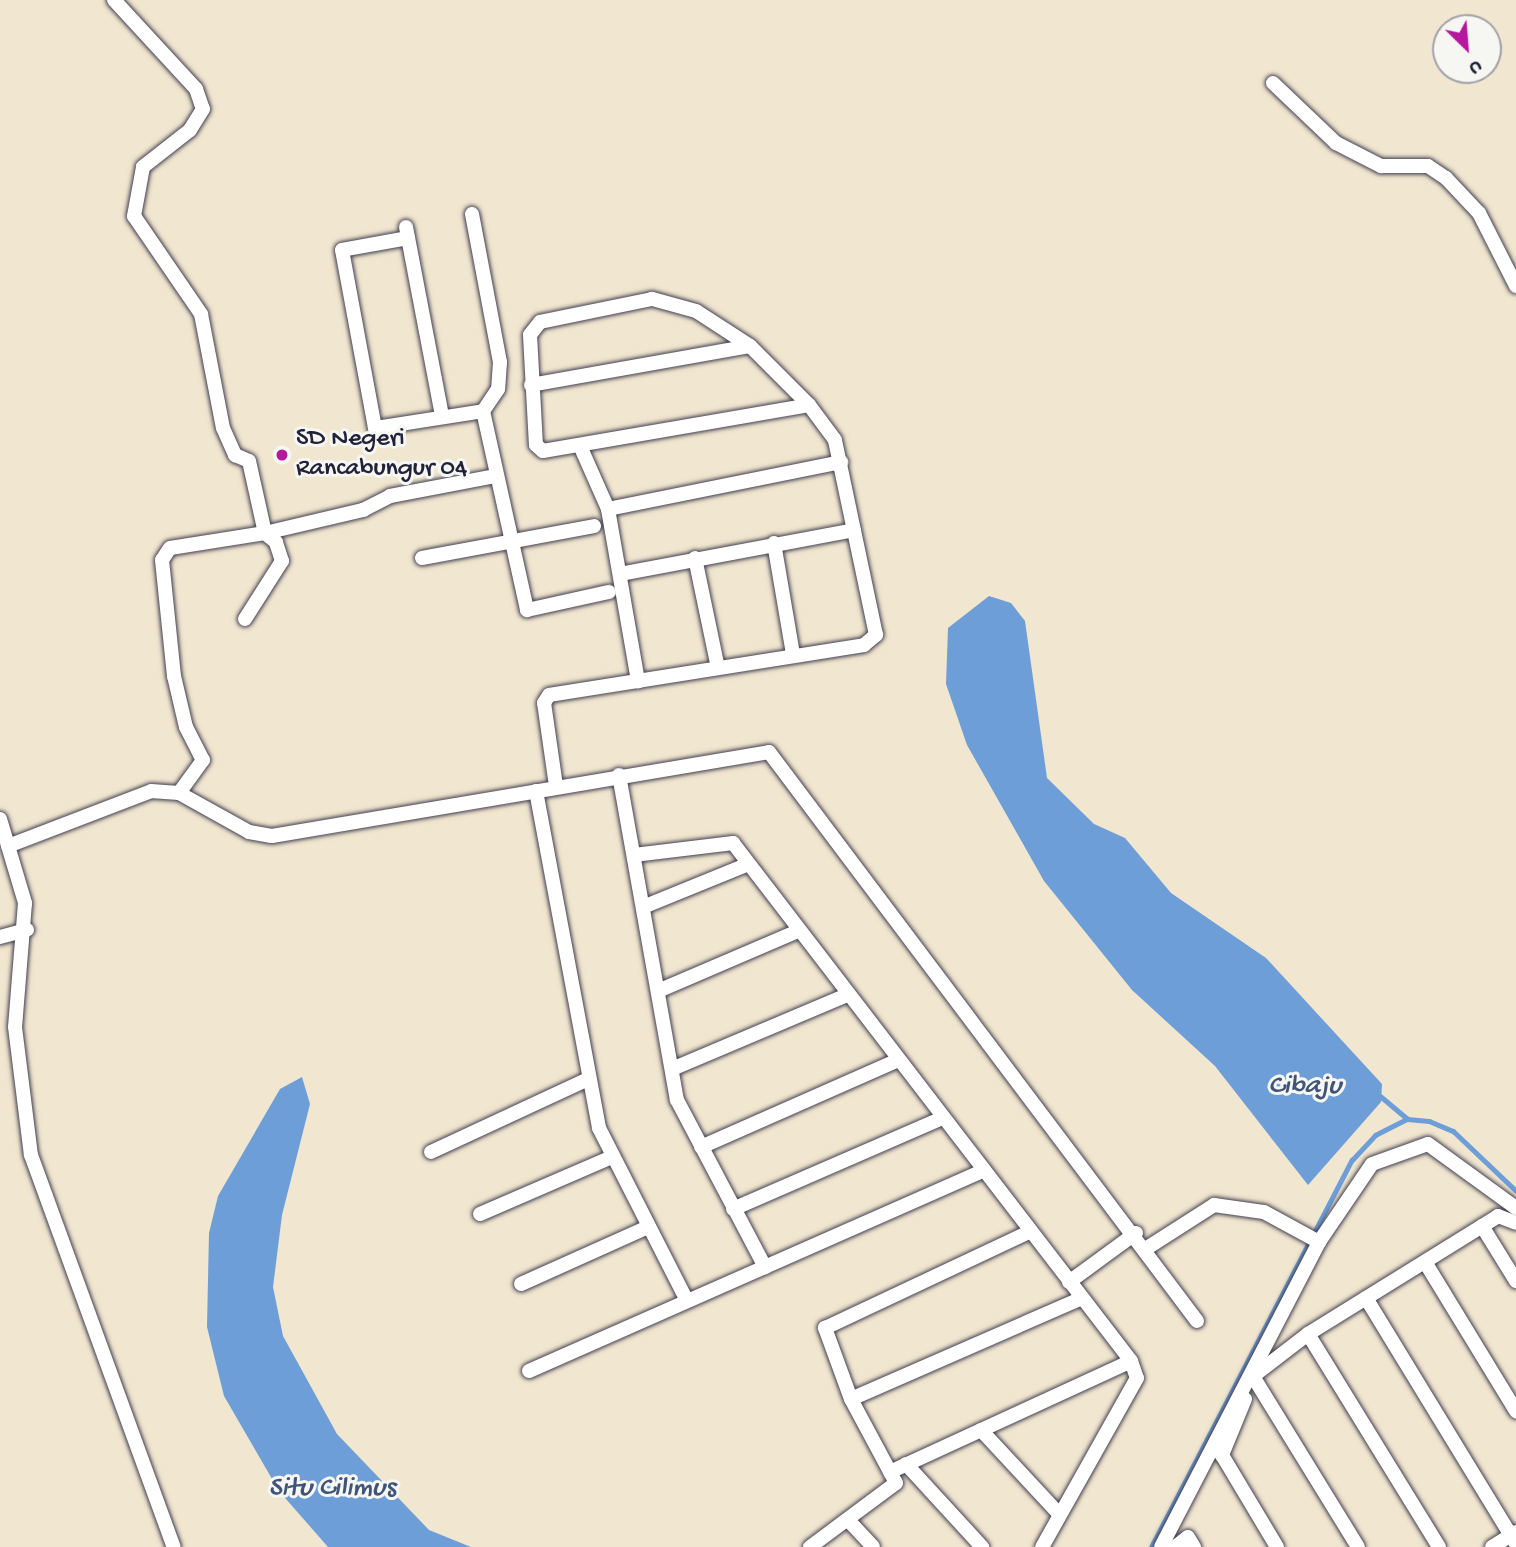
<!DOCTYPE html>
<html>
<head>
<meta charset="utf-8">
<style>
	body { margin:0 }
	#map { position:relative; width:1516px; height:1547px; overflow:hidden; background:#f1e6cf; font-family:"Gochi Hand",sans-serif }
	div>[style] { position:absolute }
	.water>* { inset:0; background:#6d9ed7 }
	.stream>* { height:5px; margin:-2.5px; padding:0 2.5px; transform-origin:2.5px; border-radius:2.5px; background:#6d9ed7 }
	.roads { filter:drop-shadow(0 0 2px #413f51) drop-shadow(0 0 2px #413f51) }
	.minor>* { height:14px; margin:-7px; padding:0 7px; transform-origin:7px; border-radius:7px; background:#fff }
	.dots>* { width:19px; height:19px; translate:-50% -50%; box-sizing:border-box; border:4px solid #f6f6f2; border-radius:50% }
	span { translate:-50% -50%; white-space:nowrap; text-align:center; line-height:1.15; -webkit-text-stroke:6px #f6f6f2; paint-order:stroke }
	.poi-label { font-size:26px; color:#22223b }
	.left { translate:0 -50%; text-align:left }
	.water-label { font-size:28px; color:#405479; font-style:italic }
	.north { position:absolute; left:1432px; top:14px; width:70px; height:70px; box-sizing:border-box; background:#f6f6f2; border:2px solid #a1a1a9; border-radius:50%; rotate:155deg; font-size:19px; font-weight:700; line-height:28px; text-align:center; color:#22223b }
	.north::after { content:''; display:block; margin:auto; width:24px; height:32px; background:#b5179e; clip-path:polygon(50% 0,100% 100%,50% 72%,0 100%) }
</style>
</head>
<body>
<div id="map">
	<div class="water">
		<div style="clip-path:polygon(989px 596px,1011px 603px,1025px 621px,1047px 778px,1094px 824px,1125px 838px,1171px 893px,1266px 958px,1382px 1084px,1381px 1102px,1308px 1185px,1215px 1066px,1132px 990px,1044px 881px,967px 745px,946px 684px,948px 628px)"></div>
		<div style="clip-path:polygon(302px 1077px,310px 1104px,282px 1215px,273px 1287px,283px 1336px,337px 1434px,429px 1530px,471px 1547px,328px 1547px,279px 1491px,224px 1396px,207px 1327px,209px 1233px,218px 1196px,280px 1089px)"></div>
	</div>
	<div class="stream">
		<div style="left:1380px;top:1096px;width:35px;rotate:40deg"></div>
		<div style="left:1151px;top:1547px;width:436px;rotate:-62.6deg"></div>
		<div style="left:1352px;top:1160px;width:34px;rotate:-47deg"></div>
		<div style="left:1375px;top:1135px;width:36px;rotate:-27deg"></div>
		<div style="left:1407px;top:1119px;width:22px;rotate:5deg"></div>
		<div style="left:1429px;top:1121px;width:26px;rotate:23deg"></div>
		<div style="left:1453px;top:1131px;width:87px;rotate:43.6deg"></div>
	</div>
	<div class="roads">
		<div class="minor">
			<div style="left:114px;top:0;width:121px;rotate:47.3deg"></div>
			<div style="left:196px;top:89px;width:21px;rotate:71deg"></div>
			<div style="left:203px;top:109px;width:25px;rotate:122deg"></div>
			<div style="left:190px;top:130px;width:60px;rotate:141.8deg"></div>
			<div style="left:143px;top:167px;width:50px;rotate:100.4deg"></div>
			<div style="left:134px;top:216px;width:119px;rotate:55.6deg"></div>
			<div style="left:201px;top:314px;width:116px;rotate:79.1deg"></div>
			<div style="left:223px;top:428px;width:30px;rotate:66deg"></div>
			<div style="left:235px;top:455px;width:15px;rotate:23deg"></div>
			<div style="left:249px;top:461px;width:74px;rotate:77.5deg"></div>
			<div style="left:265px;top:533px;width:96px;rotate:171deg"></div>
			<div style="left:170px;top:548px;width:14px;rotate:124deg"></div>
			<div style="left:162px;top:560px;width:117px;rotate:84.1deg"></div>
			<div style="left:174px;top:676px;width:52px;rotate:76.8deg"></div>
			<div style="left:186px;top:727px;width:37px;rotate:63deg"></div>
			<div style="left:203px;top:760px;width:41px;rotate:126deg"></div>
			<div style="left:1273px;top:83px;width:87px;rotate:43.6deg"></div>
			<div style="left:1336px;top:143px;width:51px;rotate:27.1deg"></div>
			<div style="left:1381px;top:166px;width:47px"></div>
			<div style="left:1428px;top:166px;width:22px;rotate:34deg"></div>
			<div style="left:1446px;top:178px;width:48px;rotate:46.7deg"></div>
			<div style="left:1479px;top:213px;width:82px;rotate:63.1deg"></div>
			<div style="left:472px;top:214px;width:151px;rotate:79.3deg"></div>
			<div style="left:500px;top:362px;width:27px;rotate:94deg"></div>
			<div style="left:498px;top:389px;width:27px;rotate:124deg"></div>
			<div style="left:483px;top:411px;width:204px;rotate:77.5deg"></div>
			<div style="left:527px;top:610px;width:84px;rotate:-12.4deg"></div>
			<div style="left:406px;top:227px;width:192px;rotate:79.2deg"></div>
			<div style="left:408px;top:238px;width:67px;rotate:169.7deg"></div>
			<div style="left:342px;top:250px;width:181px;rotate:79.5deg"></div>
			<div style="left:375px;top:428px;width:109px;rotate:-8.9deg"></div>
			<div style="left:531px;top:385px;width:222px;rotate:-10.1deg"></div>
			<div style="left:581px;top:448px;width:67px;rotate:66.1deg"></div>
			<div style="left:608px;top:509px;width:175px;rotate:80.1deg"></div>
			<div style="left:608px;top:509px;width:238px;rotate:-11.4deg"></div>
			<div style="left:265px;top:533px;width:101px;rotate:-13.2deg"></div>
			<div style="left:363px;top:510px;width:30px;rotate:-27deg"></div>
			<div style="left:390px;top:496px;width:108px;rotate:-10.7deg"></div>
			<div style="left:774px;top:543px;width:113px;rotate:80.3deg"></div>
			<div style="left:422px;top:558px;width:175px;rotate:-10.5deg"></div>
			<div style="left:695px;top:558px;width:112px;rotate:78.2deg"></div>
			<div style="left:620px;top:574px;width:238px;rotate:-10.6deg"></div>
			<div style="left:245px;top:619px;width:69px;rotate:-57.5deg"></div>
			<div style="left:282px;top:561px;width:20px;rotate:-108deg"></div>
			<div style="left:276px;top:542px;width:14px;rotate:-141deg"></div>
			<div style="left:619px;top:775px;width:330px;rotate:79.9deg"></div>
			<div style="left:677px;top:1100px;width:189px;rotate:62.2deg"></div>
			<div style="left:556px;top:786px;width:84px;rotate:-98.2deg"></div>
			<div style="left:544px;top:703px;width:9px;rotate:-58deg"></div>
			<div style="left:549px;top:695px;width:319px;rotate:-9deg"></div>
			<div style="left:864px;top:645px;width:16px;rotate:-40deg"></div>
			<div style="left:876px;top:635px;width:199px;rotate:-101.9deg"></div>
			<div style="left:835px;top:440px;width:44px;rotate:-126.6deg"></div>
			<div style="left:809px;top:405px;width:83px;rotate:-135deg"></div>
			<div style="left:750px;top:346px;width:64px;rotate:-147.1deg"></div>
			<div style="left:696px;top:311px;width:46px;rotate:-164.7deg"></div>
			<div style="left:652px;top:299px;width:114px;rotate:168.4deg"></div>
			<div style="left:540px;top:322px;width:16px;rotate:128deg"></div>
			<div style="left:530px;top:335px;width:110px;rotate:86.9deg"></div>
			<div style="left:536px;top:445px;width:9px;rotate:41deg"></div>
			<div style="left:543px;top:451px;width:270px;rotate:-9.8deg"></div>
			<div style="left:536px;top:791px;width:343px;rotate:79.4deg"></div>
			<div style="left:599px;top:1128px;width:192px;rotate:63deg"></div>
			<div style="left:0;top:819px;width:88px;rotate:73.4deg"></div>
			<div style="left:25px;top:903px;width:124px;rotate:94.6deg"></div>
			<div style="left:15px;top:1027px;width:129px;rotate:82.9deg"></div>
			<div style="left:31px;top:1155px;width:417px;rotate:70deg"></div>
			<div style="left:8px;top:846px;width:153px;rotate:-21deg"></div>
			<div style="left:151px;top:791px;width:28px;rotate:4deg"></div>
			<div style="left:179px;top:793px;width:80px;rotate:29.1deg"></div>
			<div style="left:249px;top:832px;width:23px;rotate:10deg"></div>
			<div style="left:272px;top:836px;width:504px;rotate:-9.59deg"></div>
			<div style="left:769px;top:752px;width:712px;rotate:53.05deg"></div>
			<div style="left:634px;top:855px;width:100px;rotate:-6.9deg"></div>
			<div style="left:733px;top:843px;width:653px;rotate:52.46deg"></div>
			<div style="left:1131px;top:1361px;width:18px;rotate:71deg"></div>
			<div style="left:1137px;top:1378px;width:194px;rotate:119.3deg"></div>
			<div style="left:643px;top:907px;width:114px;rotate:-22.1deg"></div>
			<div style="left:0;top:937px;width:28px;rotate:-15deg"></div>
			<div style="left:658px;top:991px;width:152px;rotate:-23.2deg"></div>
			<div style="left:672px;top:1069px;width:190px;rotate:-22.9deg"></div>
			<div style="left:701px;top:1147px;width:215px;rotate:-23.8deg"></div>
			<div style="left:431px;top:1152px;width:173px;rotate:-24.9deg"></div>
			<div style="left:733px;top:1209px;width:228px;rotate:-23.5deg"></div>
			<div style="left:480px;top:1214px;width:144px;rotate:-23.4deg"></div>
			<div style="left:1482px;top:1226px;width:65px;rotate:58.3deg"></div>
			<div style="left:1147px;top:1248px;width:80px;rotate:-32.7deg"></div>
			<div style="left:1214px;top:1205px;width:50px;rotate:8deg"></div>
			<div style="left:1264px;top:1212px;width:63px;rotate:28.6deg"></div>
			<div style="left:1425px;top:1262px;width:175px;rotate:58.6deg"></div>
			<div style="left:1069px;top:1282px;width:83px;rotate:-36.2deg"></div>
			<div style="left:521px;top:1284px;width:139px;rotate:-24.2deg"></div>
			<div style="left:1366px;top:1298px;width:288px;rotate:58.6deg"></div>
			<div style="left:1308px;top:1334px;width:224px;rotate:-31.8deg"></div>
			<div style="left:1498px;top:1216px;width:19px;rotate:21deg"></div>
			<div style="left:529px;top:1371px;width:496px;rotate:-23.8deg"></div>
			<div style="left:1256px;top:1374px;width:66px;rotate:-37.6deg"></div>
			<div style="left:1308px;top:1334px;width:250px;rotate:58.4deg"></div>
			<div style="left:1254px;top:1378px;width:198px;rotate:58.4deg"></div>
			<div style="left:851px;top:1399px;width:252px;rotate:-23.6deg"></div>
			<div style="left:1245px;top:1399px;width:61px;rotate:112.3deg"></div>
			<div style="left:1222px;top:1455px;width:107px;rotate:59.1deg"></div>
			<div style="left:981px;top:1430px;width:115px;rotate:47.1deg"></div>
			<div style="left:906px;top:1464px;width:113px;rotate:47.5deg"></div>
			<div style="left:890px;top:1472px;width:265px;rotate:-24.7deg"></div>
			<div style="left:849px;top:1521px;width:35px;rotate:47deg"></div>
			<div style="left:810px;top:1547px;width:107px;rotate:-36.7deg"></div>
			<div style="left:896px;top:1483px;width:95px;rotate:-118.2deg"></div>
			<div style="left:851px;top:1399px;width:76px;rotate:-110.1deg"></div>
			<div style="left:825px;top:1328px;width:225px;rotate:-25.2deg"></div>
			<div style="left:1161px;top:1547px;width:343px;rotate:-62.6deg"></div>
			<div style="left:1319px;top:1242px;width:94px;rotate:-55.8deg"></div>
			<div style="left:1372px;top:1164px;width:59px;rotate:-19.7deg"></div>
			<div style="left:1428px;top:1144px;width:109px;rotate:36deg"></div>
			<div style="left:1175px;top:1547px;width:16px;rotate:-38deg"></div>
			<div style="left:1188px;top:1537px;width:12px;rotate:59deg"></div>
			<div style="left:1492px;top:1547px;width:28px;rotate:-32deg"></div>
		</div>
	</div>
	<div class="dots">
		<div style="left:282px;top:455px;background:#b5179e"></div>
	</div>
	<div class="poi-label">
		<span class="left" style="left:296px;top:455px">SD Negeri<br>Rancabungur 04</span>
	</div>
	<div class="water-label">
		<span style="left:1305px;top:1087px">Cibaju</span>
		<span style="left:332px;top:1489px">Situ Cilimus</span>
	</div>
	<div class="north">U</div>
</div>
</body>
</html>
